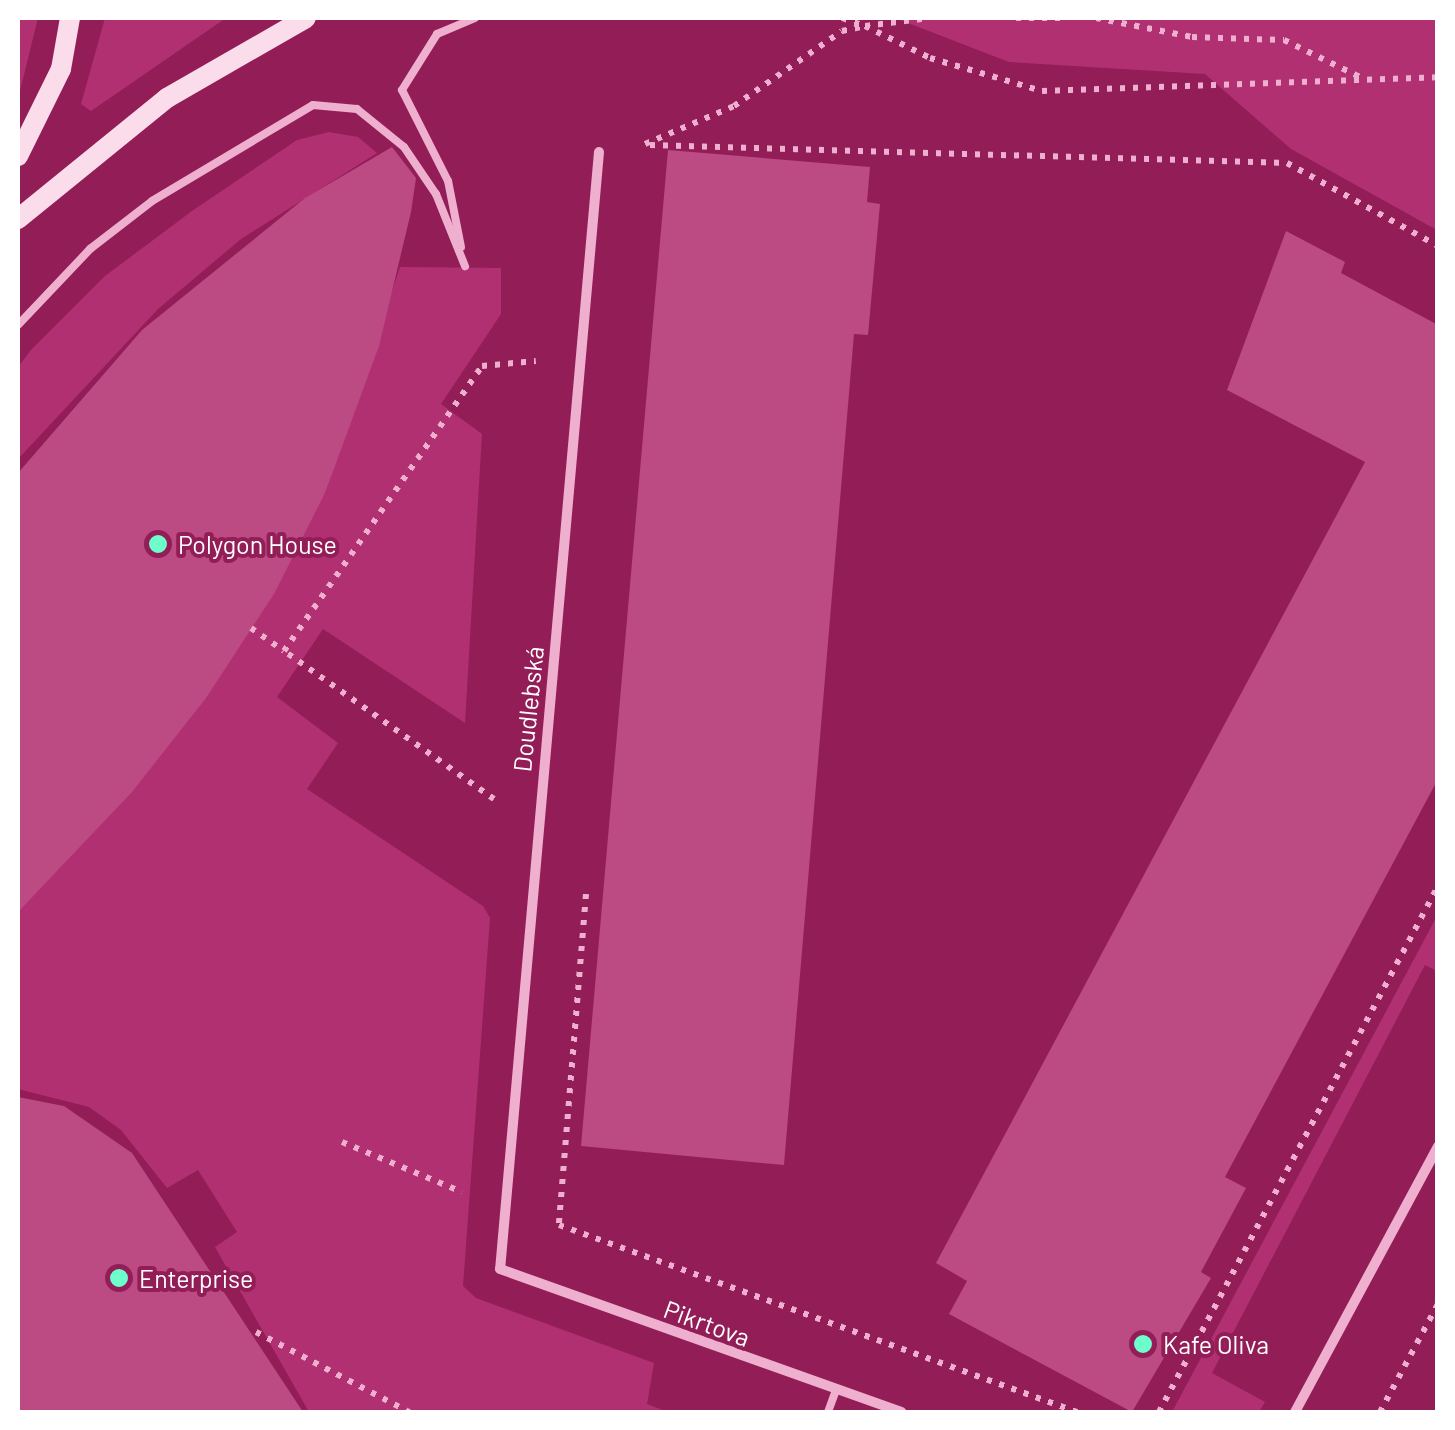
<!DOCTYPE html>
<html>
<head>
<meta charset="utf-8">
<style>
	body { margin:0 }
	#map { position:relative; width:1455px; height:1430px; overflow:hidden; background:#931d57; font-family:Barlow,sans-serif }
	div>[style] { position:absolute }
	.green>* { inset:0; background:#b13072 }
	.building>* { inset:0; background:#bc4a83 }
	.path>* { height:6px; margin-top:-3px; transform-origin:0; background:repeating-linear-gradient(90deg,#efafcf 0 5px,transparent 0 13px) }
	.service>* { height:8px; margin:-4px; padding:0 4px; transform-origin:4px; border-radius:4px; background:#efafcf }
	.minor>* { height:10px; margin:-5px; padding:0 5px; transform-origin:5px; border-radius:5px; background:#efafcf }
	.secondary>* { height:20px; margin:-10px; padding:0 10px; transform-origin:10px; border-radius:10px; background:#fadceb }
	.dots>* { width:28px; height:28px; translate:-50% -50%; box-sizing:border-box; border:5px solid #931d57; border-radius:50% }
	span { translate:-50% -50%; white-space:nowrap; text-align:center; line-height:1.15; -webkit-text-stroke:8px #931d57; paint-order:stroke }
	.poi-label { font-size:25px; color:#fff }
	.left { translate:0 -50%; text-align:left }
	.street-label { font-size:25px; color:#fff }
	.frame { position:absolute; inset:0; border:20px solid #fff; pointer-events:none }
</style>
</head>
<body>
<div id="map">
	<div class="green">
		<div style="clip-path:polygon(18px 18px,38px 18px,18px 99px)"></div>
		<div style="clip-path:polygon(105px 18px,226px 18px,91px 111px,81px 104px)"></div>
		<div style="clip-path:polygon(895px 18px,1437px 18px,1437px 230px,1291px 149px,1205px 74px,1009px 62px)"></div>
		<div style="clip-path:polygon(329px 132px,358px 137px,377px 153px,241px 239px,158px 309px,18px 459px,18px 367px,31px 350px,105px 276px,192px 211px,297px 140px)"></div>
		<div style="clip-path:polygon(400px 267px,501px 268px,501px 314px,441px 404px,482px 434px,465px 723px,323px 629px,277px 697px,338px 743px,307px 789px,483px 906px,490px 918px,463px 1286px,476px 1298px,654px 1363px,647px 1404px,668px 1412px,309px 1412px,215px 1247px,237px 1232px,198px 1170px,167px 1188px,121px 1130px,89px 1107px,18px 1089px,18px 905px,60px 868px,325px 493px)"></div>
		<div style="clip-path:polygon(1437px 916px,1437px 971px,1425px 965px,1212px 1373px,1265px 1402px,1259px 1412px,1172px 1412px)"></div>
	</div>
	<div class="building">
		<div style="clip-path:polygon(392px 147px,416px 178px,411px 212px,379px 346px,325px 493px,274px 594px,206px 698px,132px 792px,18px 912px,18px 473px,142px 330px,305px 198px)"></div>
		<div style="clip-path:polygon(668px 150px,870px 167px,867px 202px,880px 204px,868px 335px,854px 334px,784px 1165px,581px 1146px)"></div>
		<div style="clip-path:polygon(1286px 231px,1345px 262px,1341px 273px,1438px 325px,1438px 779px,1225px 1177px,1246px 1188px,1201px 1272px,1211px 1278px,1132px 1412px,949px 1314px,967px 1281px,936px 1263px,1365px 462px,1227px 390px)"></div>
		<div style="clip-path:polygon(18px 1097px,64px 1106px,132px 1153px,303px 1412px,18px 1412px)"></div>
	</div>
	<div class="path">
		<div style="left:842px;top:18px;width:24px;rotate:19deg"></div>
		<div style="left:865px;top:26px;width:65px;rotate:-7deg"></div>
		<div style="left:1016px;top:18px;width:46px"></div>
		<div style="left:1096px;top:18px;width:98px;rotate:11.2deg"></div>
		<div style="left:1192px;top:37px;width:92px;rotate:1.9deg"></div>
		<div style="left:1284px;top:40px;width:89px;rotate:26deg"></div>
		<div style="left:645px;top:144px;width:97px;rotate:-23.1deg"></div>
		<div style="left:734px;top:106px;width:131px;rotate:-34.8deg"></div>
		<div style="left:842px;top:31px;width:24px;rotate:-12deg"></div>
		<div style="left:865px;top:26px;width:72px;rotate:26.2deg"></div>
		<div style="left:930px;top:58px;width:117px;rotate:16.4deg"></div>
		<div style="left:1042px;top:91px;width:396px;rotate:-2deg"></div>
		<div style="left:650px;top:145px;width:637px;rotate:1.62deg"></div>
		<div style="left:1287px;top:163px;width:172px;rotate:28.8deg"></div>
		<div style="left:251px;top:628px;width:40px;rotate:34.9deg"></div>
		<div style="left:494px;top:799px;width:257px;rotate:-144.8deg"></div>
		<div style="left:284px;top:651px;width:347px;rotate:-55.2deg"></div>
		<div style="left:482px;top:366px;width:54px;rotate:-5.3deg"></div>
		<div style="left:586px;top:894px;width:332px;rotate:94.7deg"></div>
		<div style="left:559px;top:1225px;width:551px;rotate:19.85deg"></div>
		<div style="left:342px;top:1142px;width:130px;rotate:22.6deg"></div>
		<div style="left:256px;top:1332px;width:173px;rotate:27.6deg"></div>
		<div style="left:1159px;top:1412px;width:595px;rotate:-62.06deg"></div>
		<div style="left:1380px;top:1412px;width:123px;rotate:-61.8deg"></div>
	</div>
	<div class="service">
		<div style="left:461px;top:247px;width:67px;rotate:-101.1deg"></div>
		<div style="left:448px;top:181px;width:102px;rotate:-116.8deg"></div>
		<div style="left:402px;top:90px;width:66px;rotate:-58deg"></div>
		<div style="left:437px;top:34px;width:41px;rotate:-22.8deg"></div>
		<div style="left:18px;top:325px;width:105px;rotate:-46.5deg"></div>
		<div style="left:90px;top:249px;width:78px;rotate:-37.7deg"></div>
		<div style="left:152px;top:201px;width:187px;rotate:-30.8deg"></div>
		<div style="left:313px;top:105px;width:44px;rotate:5.2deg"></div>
		<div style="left:357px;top:109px;width:60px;rotate:39deg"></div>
		<div style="left:404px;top:147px;width:57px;rotate:55.8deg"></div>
		<div style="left:436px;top:194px;width:78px;rotate:68.1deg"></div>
		<div style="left:828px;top:1412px;width:23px;rotate:-70deg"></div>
	</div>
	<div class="minor">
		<div style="left:599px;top:152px;width:1121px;rotate:95.06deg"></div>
		<div style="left:500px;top:1269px;width:426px;rotate:19.6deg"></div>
		<div style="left:1295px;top:1412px;width:302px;rotate:-61.7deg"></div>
	</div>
	<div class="secondary">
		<div style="left:18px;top:156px;width:97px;rotate:-63.7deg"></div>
		<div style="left:61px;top:69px;width:52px;rotate:-80deg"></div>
		<div style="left:18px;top:219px;width:192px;rotate:-39.1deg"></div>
		<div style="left:167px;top:98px;width:160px;rotate:-29.9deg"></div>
	</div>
	<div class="dots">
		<div style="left:158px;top:544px;background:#6dfecc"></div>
		<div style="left:119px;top:1278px;background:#6dfecc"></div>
		<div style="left:1143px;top:1344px;background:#6dfecc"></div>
	</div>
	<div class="poi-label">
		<span class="left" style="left:178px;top:544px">Polygon House</span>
		<span class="left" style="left:139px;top:1278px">Enterprise</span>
		<span class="left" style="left:1163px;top:1344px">Kafe Oliva</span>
	</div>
	<div class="street-label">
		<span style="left:528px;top:709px;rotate:-84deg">Doudlebská</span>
		<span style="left:707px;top:1323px;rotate:20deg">Pikrtova</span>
	</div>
	<div class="frame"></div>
</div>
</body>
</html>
